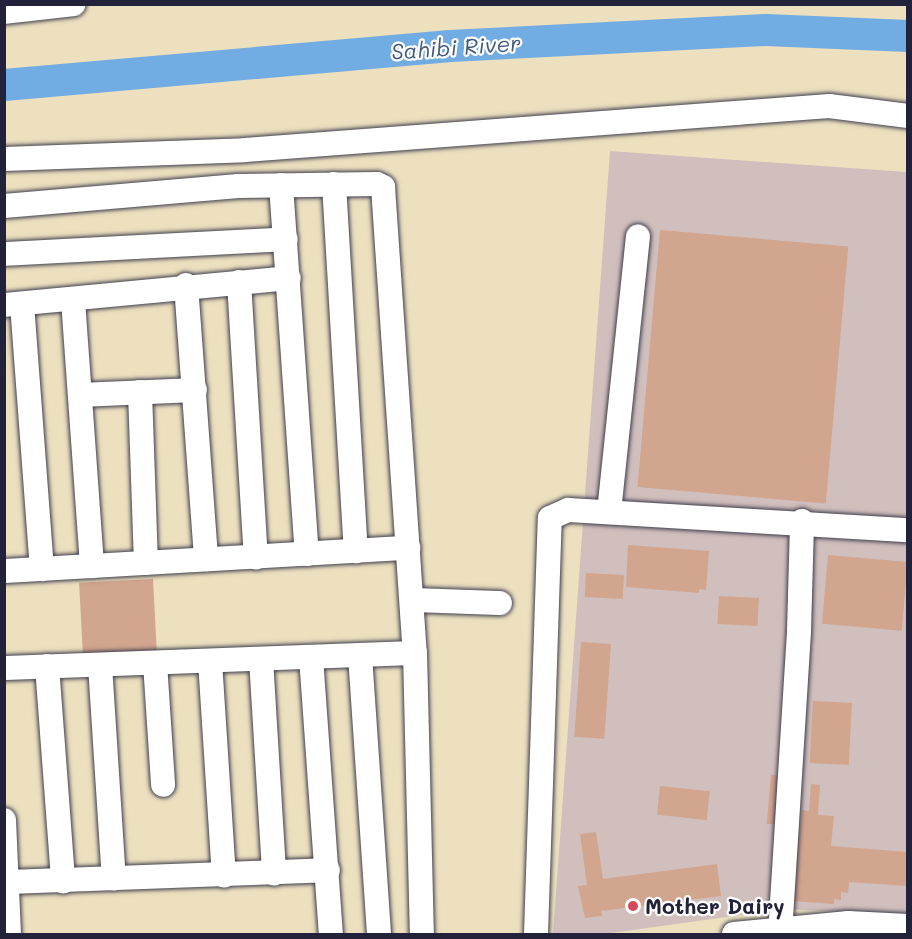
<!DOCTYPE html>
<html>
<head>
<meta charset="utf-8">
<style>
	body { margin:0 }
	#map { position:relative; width:912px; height:939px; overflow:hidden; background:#ece0bf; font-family:Mali,sans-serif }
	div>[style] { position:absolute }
	.industrial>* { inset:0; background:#d1bfbd }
	.river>* { height:32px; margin:-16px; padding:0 16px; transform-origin:16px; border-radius:16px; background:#71ace2 }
	.building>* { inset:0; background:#d2a58e; transform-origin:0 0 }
	.roads { filter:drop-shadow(0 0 2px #403e4f) drop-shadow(0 0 2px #403e4f) }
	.minor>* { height:24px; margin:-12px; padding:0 12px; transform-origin:12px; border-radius:12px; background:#fff }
	.dots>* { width:16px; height:16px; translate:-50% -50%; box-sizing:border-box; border:3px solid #fff; border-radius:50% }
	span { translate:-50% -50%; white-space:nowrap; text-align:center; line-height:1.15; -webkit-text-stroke:4.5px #fff; paint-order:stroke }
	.poi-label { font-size:21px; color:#22223b; font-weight:700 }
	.left { translate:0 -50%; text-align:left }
	.water-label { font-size:22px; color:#42597e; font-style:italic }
	.frame { position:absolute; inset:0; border:6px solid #22223b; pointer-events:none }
</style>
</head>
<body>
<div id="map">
	<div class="industrial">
		<div style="clip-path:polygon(610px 151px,907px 172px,907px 915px,783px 909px,604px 934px,553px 934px)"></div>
	</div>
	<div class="river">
		<div style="left:4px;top:85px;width:448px;rotate:-5deg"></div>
		<div style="left:450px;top:46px;width:316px;rotate:-2.9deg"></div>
		<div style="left:766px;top:30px;width:142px;rotate:2.4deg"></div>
	</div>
	<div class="building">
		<div style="left:660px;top:230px;width:189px;height:258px;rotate:5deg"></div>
		<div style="clip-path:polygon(628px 545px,709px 551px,706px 590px,699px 589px,699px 593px,626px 587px)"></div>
		<div style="left:828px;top:555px;width:80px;height:69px;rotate:5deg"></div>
		<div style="left:586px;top:573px;width:38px;height:24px;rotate:3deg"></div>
		<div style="left:153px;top:579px;width:76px;height:74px;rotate:87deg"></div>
		<div style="left:719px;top:596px;width:40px;height:28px;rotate:3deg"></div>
		<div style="left:581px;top:642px;width:30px;height:95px;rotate:4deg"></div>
		<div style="left:813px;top:701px;width:39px;height:62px;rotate:3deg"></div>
		<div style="left:771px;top:775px;width:12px;height:49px;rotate:5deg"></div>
		<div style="clip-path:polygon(811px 784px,820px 785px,818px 815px,834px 816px,831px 846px,908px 852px,908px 886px,849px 882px,848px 893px,841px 892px,841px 900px,834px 899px,834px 904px,793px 901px,802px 810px,809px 811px)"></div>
		<div style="left:660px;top:786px;width:50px;height:29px;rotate:6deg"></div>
		<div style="clip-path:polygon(596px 832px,603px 879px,717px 864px,721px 896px,601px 911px,602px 916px,585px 918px,578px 886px,587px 885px,580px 834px)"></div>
	</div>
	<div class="roads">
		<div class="minor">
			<div style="left:4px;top:12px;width:70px;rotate:-6.5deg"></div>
			<div style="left:4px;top:159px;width:241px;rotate:-2.1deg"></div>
			<div style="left:245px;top:150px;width:586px;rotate:-4.31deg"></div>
			<div style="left:829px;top:106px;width:80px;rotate:7.2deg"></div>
			<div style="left:334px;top:184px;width:368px;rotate:86.6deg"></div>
			<div style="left:281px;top:185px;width:370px;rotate:86deg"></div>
			<div style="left:4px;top:206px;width:235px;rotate:-4.9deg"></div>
			<div style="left:238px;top:186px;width:139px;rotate:-0.8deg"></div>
			<div style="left:377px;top:184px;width:7px;rotate:27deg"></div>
			<div style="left:383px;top:187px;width:467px;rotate:86.1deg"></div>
			<div style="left:415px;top:653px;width:281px;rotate:88.6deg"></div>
			<div style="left:4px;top:254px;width:282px;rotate:-3deg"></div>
			<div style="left:239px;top:282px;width:276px;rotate:86.5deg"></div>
			<div style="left:186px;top:285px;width:275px;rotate:85.8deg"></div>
			<div style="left:73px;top:300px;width:267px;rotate:85.9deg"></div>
			<div style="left:22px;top:304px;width:266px;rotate:85.7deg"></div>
			<div style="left:4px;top:305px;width:286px;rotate:-5.4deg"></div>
			<div style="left:140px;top:392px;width:171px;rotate:88deg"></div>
			<div style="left:80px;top:395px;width:115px;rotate:-2.5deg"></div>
			<div style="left:609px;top:512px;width:277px;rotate:-84deg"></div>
			<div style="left:4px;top:571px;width:405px;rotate:-3.3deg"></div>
			<div style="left:412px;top:600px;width:88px;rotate:2deg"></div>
			<div style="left:360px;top:655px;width:280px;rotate:86.1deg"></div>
			<div style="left:311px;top:657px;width:278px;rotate:85.9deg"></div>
			<div style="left:261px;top:659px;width:215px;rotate:86.5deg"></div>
			<div style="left:210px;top:661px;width:215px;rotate:86.3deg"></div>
			<div style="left:155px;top:663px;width:122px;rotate:86.2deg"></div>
			<div style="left:100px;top:665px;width:214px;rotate:86.3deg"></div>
			<div style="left:47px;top:666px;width:216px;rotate:85.7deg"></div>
			<div style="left:4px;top:668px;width:411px;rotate:-2.1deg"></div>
			<div style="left:4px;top:820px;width:114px;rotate:87.5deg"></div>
			<div style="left:7px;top:882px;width:321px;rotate:-2.1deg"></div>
			<div style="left:536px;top:934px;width:416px;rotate:-88.1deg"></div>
			<div style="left:550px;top:518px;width:20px;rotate:-24deg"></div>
			<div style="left:568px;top:510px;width:341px;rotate:3.4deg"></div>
			<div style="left:734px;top:934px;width:115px;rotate:-5.5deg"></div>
			<div style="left:848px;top:923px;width:60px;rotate:2.9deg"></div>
			<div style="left:780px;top:934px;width:304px;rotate:-86.4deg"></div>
			<div style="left:799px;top:631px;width:110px;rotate:-88.4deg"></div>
		</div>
	</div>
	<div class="dots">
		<div style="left:633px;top:906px;background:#d1495b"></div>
	</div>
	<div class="poi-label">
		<span class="left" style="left:645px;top:906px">Mother Dairy</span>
	</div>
	<div class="water-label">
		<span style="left:456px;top:47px;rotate:-4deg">Sahibi River</span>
	</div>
	<div class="frame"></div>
</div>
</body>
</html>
